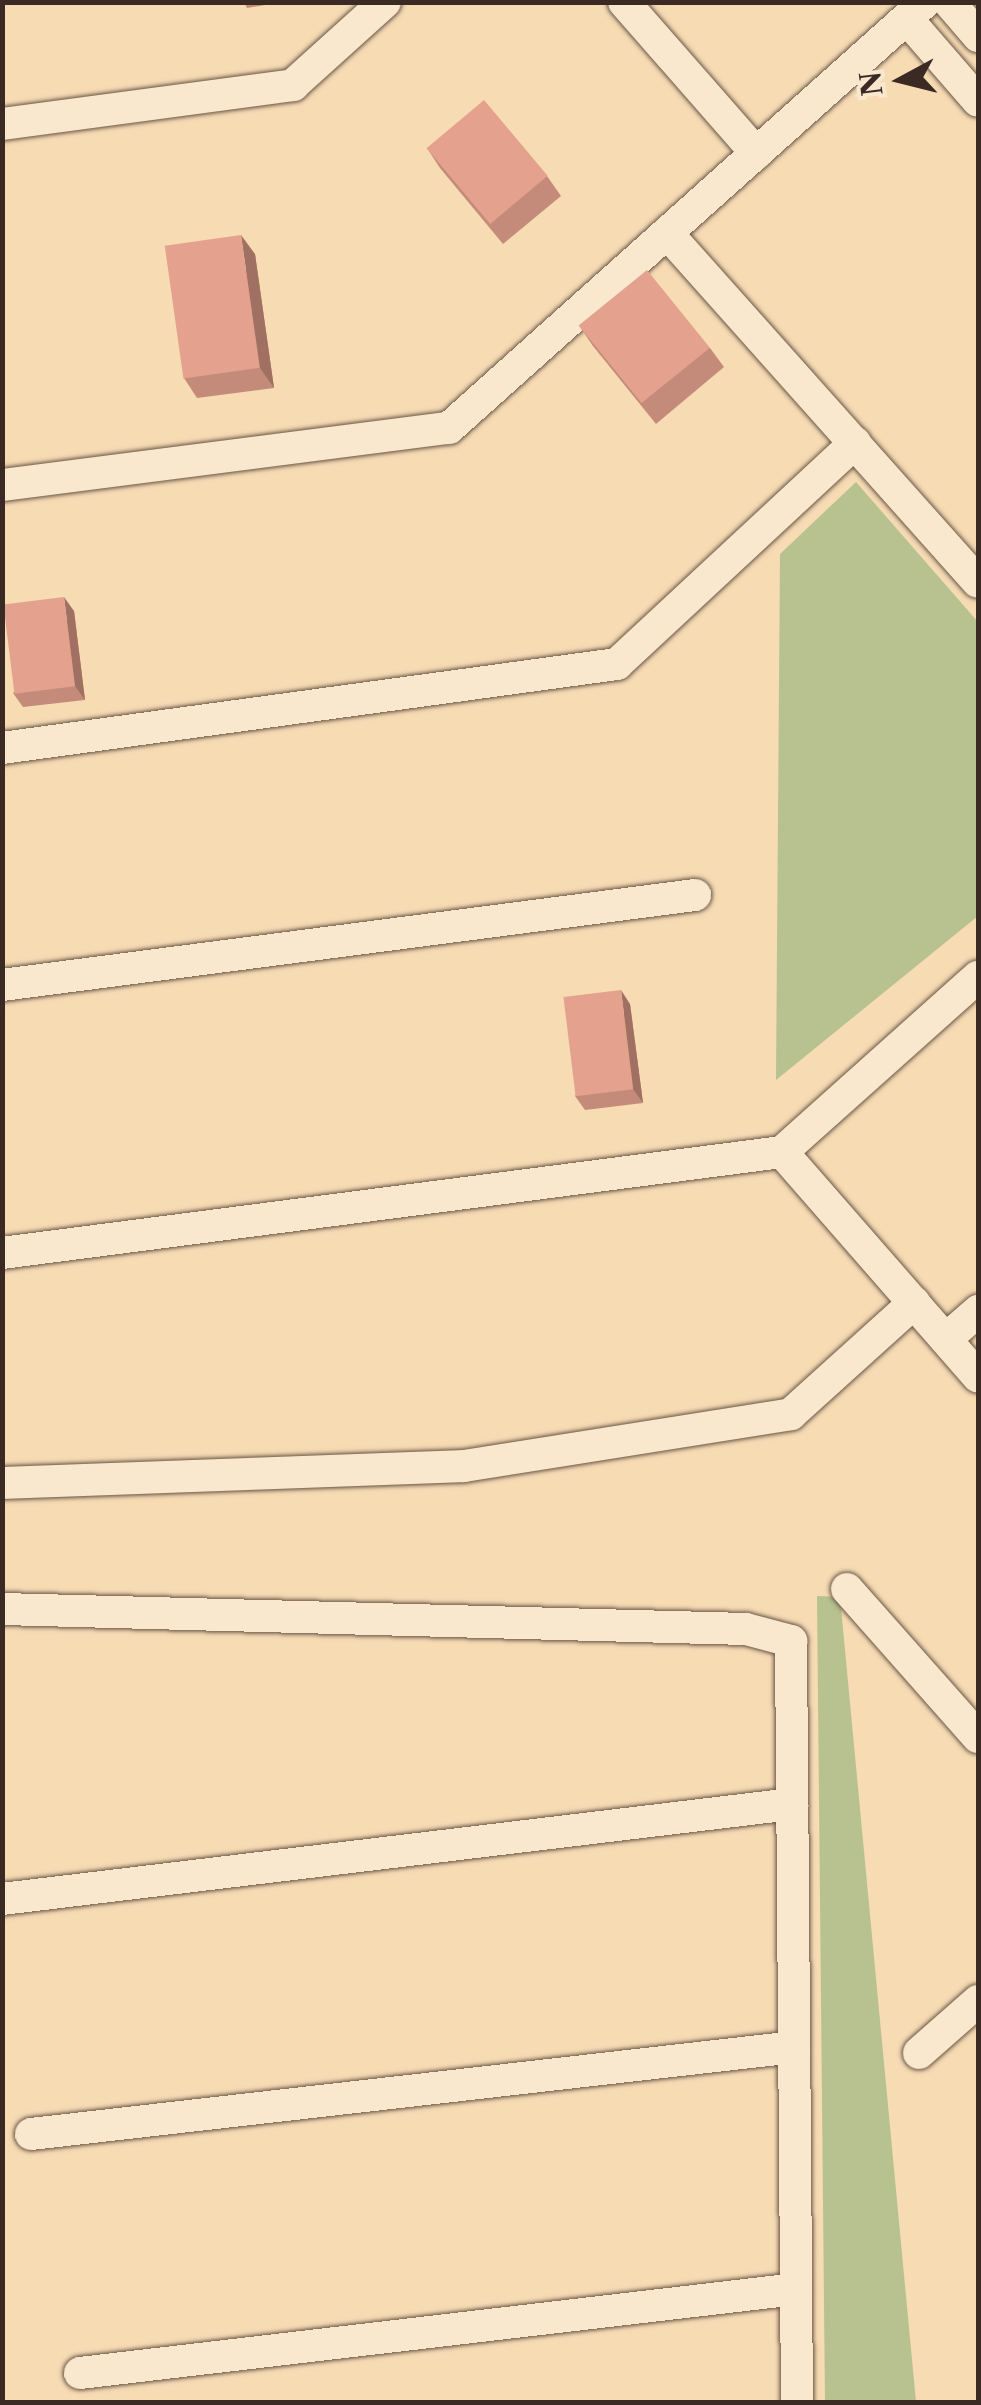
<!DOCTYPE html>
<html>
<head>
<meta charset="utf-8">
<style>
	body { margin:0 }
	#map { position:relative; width:981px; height:2405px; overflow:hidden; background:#f6dbb3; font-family:"Libre Caslon Text",serif }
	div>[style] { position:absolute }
	.green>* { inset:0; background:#b8c190 }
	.roads { filter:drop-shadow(0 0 2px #6a5647) drop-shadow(0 0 2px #6a5647) }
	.street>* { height:32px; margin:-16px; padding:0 16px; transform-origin:16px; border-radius:16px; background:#f9e8ce }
	.wall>* { inset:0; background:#c48b7a }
	.shaded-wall>* { inset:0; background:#a07163 }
	.building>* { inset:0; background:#e4a28e; transform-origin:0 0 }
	span { translate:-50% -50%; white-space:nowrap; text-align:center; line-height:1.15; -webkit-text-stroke:9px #f9e8ce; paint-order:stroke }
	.frame { position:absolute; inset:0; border:5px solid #3b2a23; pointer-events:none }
	.north { position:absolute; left:851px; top:30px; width:100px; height:100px; -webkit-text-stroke:8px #f9e8ce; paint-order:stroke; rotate:263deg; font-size:28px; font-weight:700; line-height:40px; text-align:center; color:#3b2a23 }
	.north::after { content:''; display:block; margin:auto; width:35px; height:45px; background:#3b2a23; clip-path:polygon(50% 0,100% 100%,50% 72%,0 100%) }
</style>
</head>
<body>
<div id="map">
	<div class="green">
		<div style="clip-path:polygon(856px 482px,978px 622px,978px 916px,776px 1080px,780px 554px)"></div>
		<div style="clip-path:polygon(817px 1596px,840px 1597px,916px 2402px,825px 2402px)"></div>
	</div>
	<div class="roads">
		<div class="street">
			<div style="left:624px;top:2px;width:201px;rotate:48.8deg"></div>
			<div style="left:949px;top:2px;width:45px;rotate:49.5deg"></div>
			<div style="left:907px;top:19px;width:108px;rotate:49.1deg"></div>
			<div style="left:2px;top:124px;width:294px;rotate:-7.6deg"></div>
			<div style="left:293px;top:85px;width:124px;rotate:-42.1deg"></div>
			<div style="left:667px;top:233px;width:467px;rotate:48.3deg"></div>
			<div style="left:2px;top:485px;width:451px;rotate:-7.3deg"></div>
			<div style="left:449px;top:428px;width:639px;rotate:-41.83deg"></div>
			<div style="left:2px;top:748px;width:621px;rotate:-7.78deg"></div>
			<div style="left:617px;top:664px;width:325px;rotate:-42.9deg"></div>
			<div style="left:2px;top:985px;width:699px;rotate:-7.4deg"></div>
			<div style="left:782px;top:1152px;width:298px;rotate:48.9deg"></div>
			<div style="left:2px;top:1253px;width:787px;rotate:-7.38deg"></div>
			<div style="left:782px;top:1152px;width:263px;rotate:-41.8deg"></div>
			<div style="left:946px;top:1339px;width:43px;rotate:-41.2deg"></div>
			<div style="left:2px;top:1483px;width:462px;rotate:-2.1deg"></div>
			<div style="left:464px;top:1466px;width:331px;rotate:-9deg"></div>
			<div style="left:791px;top:1414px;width:166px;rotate:-42.1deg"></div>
			<div style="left:847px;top:1589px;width:198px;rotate:48.5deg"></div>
			<div style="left:2px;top:1609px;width:744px;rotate:1.54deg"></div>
			<div style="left:746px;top:1629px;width:47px;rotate:14.9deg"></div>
			<div style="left:791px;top:1641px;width:761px;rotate:89.55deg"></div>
			<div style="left:2px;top:1899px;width:796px;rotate:-6.86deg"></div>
			<div style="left:919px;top:2053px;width:79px;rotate:-41.4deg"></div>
			<div style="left:31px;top:2134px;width:768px;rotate:-6.5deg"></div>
			<div style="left:80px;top:2373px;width:721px;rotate:-6.69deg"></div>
		</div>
	</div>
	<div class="wall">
		<div style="clip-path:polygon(244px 2px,284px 2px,247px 8px)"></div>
		<div style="clip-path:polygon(427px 148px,547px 176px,561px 196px,503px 244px,440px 168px)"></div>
		<div style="clip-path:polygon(255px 254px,274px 388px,197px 398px,184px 378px)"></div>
		<div style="clip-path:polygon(580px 327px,710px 348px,724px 367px,656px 424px,593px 346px)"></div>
		<div style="clip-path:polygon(74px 611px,85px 700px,23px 707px,13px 693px)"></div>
		<div style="clip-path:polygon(630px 1004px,643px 1103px,585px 1110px,575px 1096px)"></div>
	</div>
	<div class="shaded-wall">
		<div style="clip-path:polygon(241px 235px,255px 254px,274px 388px,260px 368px)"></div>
		<div style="clip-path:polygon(64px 597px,74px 611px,85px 700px,75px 686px)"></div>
		<div style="clip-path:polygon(621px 990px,630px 1004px,643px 1103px,633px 1089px)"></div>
	</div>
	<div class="building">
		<div style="left:484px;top:100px;width:99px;height:75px;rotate:50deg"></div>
		<div style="left:241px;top:235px;width:134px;height:77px;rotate:82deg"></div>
		<div style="left:647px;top:270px;width:100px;height:88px;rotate:51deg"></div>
		<div style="left:64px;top:597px;width:90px;height:61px;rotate:83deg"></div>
		<div style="left:621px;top:990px;width:100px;height:58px;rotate:83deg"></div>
	</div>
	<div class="frame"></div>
	<div class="north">N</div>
</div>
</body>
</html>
